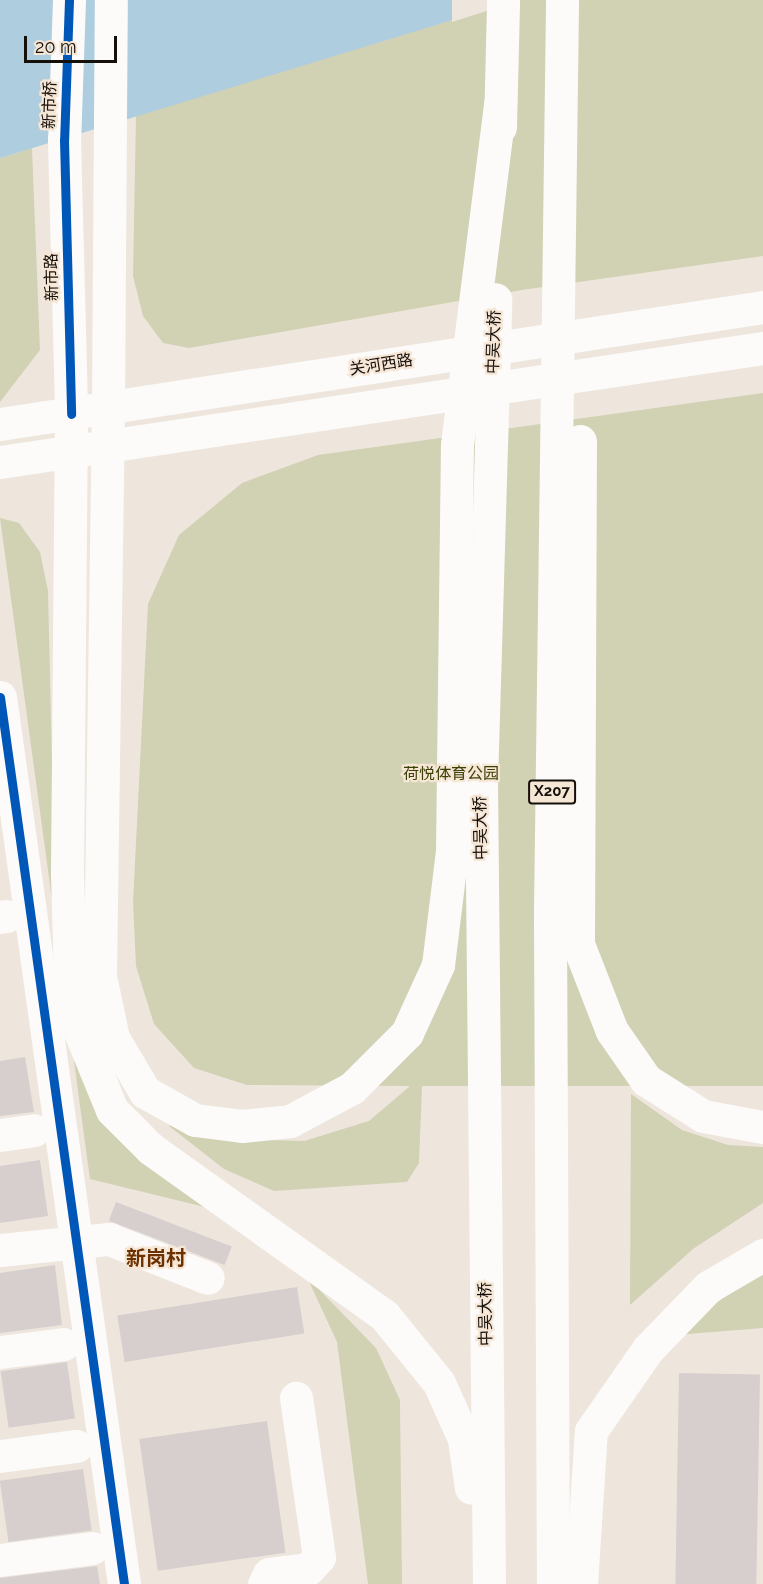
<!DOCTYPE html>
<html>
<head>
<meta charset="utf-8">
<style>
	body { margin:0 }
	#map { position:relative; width:763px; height:1584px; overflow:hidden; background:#eee6dd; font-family:Raleway,"Noto Sans SC",sans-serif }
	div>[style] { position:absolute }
	.green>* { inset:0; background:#d1d1b4 }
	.water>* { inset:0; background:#aecdde }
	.pier>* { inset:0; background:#eee6dd }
	.building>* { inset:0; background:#d6cfce; transform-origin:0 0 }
	.minor>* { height:33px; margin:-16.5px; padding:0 16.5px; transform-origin:16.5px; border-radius:16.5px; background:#fcfbfa }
	.major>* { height:33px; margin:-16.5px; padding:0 16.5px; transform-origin:16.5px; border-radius:16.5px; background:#fcfbfa }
	.cycleway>* { height:9px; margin:-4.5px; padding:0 4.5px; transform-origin:4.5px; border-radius:4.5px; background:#0057b8 }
	span { translate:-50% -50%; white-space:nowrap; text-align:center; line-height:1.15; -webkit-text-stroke:4.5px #f6e6d5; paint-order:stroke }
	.shield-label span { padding:2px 4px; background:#f6e6d5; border:2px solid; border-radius:4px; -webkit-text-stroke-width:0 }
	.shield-label { font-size:15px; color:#16100b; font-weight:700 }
	.street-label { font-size:16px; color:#16100b }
	.park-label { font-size:16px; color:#3b4005 }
	.quarter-label { font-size:20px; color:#6c3100; font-weight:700 }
	.scale { position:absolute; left:24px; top:36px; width:93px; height:27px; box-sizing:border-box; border:3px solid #16100b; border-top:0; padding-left:8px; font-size:18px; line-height:21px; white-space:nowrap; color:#16100b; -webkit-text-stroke:4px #f6e6d5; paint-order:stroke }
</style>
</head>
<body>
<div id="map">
	<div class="green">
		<div style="clip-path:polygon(518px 0,763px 0,763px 256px,522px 290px,189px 348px,163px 343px,143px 316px,133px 276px,136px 115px)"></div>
		<div style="clip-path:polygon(32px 148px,40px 350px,0 402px,0 158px)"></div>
		<div style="clip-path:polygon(763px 393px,763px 1086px,422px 1086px,419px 1163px,407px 1182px,274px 1191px,224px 1169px,169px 1126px,177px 1121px,223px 1139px,304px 1141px,369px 1121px,410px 1086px,247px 1085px,194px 1068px,154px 1024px,136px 966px,133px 902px,148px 604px,179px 535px,242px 483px,318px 455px)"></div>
		<div style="clip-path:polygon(0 518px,19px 523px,40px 552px,48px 591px,54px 846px,75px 1041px,221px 1211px,90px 1179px)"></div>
		<div style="clip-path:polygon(631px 1094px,682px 1130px,728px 1145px,763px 1147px,763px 1203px,693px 1249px,630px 1305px)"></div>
		<div style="clip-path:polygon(763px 1274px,763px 1328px,676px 1335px,734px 1289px)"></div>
		<div style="clip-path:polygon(307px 1277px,376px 1348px,400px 1400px,402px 1584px,368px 1584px,337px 1342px)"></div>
	</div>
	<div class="water">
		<div style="clip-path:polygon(0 0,518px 0,0 158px)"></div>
	</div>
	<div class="pier">
		<div style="clip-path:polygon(452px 0,521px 0,452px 22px)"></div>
	</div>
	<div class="building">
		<div style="clip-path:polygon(25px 1057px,34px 1112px,0 1116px,0 1061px)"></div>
		<div style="clip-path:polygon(40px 1160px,48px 1216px,0 1223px,0 1166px)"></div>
		<div style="left:116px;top:1202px;width:124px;height:20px;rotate:21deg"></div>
		<div style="clip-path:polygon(55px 1265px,62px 1325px,0 1333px,0 1273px)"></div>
		<div style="left:297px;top:1287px;width:47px;height:182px;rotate:81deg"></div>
		<div style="left:67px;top:1362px;width:57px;height:67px;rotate:82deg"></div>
		<div style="left:679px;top:1373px;width:81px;height:211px;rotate:1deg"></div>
		<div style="left:267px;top:1421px;width:133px;height:129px;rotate:82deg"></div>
		<div style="left:83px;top:1469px;width:62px;height:84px;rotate:82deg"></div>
		<div style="clip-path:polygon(97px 1566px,100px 1584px,0 1584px,0 1578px)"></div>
	</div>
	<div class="minor">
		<div style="left:69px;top:0;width:140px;rotate:92deg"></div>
		<div style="left:64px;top:140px;width:274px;rotate:88.5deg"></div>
		<div style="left:108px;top:407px;width:407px;rotate:-89.6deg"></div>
		<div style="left:0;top:697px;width:896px;rotate:82.04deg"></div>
		<div style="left:0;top:917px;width:6px;rotate:-9deg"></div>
		<div style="left:0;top:1135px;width:34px;rotate:-8deg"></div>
		<div style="left:0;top:1250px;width:110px;rotate:-5.8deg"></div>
		<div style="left:109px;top:1239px;width:106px;rotate:21.5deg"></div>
		<div style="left:0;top:1352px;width:64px;rotate:-7.1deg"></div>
		<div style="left:0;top:1456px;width:77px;rotate:-7.5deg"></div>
		<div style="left:0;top:1560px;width:93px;rotate:-7.4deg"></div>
		<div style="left:264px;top:1584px;width:11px;rotate:-63deg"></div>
		<div style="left:269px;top:1574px;width:39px;rotate:-7deg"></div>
		<div style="left:308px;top:1569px;width:16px;rotate:-47deg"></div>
		<div style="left:319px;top:1557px;width:161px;rotate:-98.2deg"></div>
	</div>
	<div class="major">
		<div style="left:500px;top:127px;width:127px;rotate:-88.6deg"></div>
		<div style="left:108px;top:407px;width:569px;rotate:90.81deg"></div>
		<div style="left:100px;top:976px;width:63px;rotate:78.2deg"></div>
		<div style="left:113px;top:1038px;width:63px;rotate:59.3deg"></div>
		<div style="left:145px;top:1092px;width:57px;rotate:29.2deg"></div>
		<div style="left:195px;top:1120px;width:47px;rotate:7.3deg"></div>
		<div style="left:242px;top:1126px;width:48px;rotate:-5.9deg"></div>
		<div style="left:290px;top:1121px;width:70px;rotate:-28deg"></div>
		<div style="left:352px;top:1088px;width:78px;rotate:-45deg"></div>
		<div style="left:407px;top:1033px;width:75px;rotate:-65.5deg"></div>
		<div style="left:438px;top:965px;width:115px;rotate:-83deg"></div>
		<div style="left:452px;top:851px;width:406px;rotate:-89.3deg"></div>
		<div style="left:457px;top:445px;width:344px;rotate:-82.8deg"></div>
		<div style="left:71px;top:414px;width:461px;rotate:90.5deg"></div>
		<div style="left:67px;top:875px;width:99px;rotate:88.3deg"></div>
		<div style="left:70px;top:974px;width:59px;rotate:80.2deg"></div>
		<div style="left:80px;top:1032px;width:84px;rotate:67.7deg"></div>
		<div style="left:112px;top:1110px;width:55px;rotate:45deg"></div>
		<div style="left:151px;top:1149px;width:286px;rotate:35.5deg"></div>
		<div style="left:384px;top:1315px;width:87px;rotate:51deg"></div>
		<div style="left:439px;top:1383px;width:61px;rotate:65.9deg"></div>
		<div style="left:464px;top:1439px;width:49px;rotate:81.9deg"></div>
		<div style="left:0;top:424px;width:772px;rotate:-8.72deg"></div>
		<div style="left:580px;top:441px;width:503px;rotate:90.23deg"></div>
		<div style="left:578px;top:944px;width:93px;rotate:68.7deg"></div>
		<div style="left:612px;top:1031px;width:60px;rotate:55.2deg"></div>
		<div style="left:646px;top:1080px;width:67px;rotate:32.3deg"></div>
		<div style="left:703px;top:1116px;width:61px;rotate:10.4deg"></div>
		<div style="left:0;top:462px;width:771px;rotate:-8.5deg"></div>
		<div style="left:489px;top:1584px;width:801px;rotate:-90.57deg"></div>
		<div style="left:481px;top:783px;width:484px;rotate:-88.3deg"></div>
		<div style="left:553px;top:1584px;width:674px;rotate:-90.26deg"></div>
		<div style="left:550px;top:910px;width:910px;rotate:-89.24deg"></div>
		<div style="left:581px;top:1584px;width:153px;rotate:-86.3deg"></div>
		<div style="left:591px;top:1431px;width:100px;rotate:-55.2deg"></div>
		<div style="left:648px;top:1349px;width:86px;rotate:-45.9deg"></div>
		<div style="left:708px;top:1287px;width:64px;rotate:-30.2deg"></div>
	</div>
	<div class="cycleway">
		<div style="left:69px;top:0;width:140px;rotate:92deg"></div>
		<div style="left:64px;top:140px;width:274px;rotate:88.5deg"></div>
		<div style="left:0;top:697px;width:896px;rotate:82.04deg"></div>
	</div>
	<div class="shield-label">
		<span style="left:552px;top:792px">X207</span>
	</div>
	<div class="street-label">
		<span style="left:50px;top:105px;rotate:-88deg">新市桥</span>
		<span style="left:52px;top:277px;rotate:-91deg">新市路</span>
		<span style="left:494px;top:342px;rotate:-88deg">中吴大桥</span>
		<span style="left:381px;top:365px;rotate:-9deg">关河西路</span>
		<span style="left:481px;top:828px;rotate:-91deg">中吴大桥</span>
		<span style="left:486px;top:1314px;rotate:-91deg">中吴大桥</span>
	</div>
	<div class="park-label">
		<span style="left:451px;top:774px">荷悦体育公园</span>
	</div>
	<div class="quarter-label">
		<span style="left:156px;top:1258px">新岗村</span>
	</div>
	<div class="scale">20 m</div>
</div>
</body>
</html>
